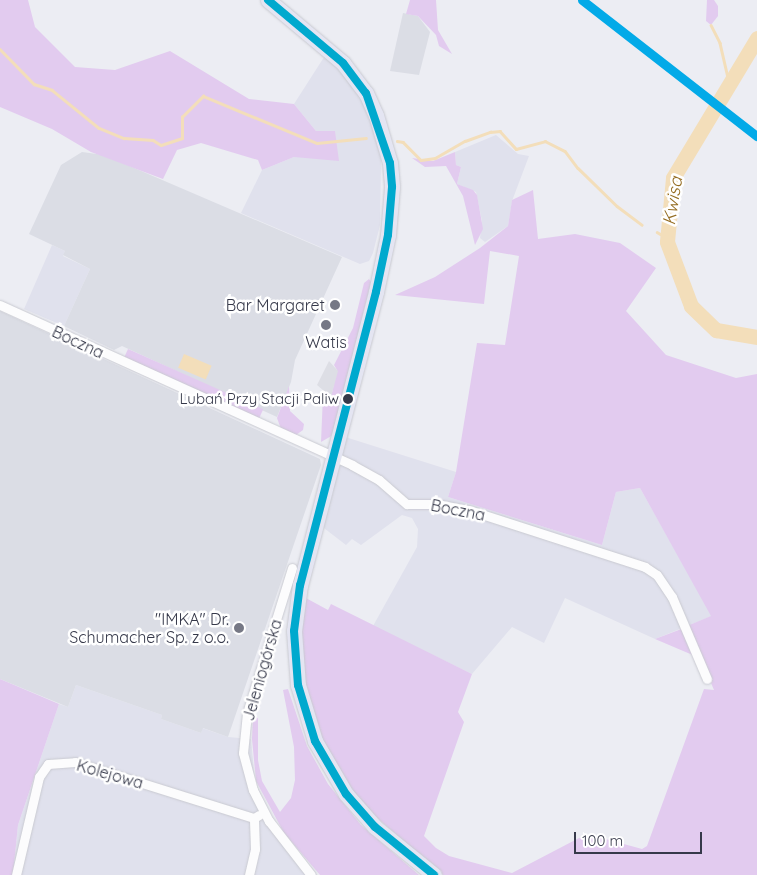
<!DOCTYPE html>
<html>
<head>
<meta charset="utf-8">
<style>
	body { margin:0 }
	#map { position:relative; width:757px; height:875px; overflow:hidden; background:#ecedf3; font-family:Quicksand,sans-serif }
	div>[style] { position:absolute }
	.residential>* { inset:0; background:#e0e1ed }
	.industrial>* { inset:0; background:#dbdde5 }
	.green>* { inset:0; background:#e2cbef; transform-origin:0 0 }
	.parking>* { inset:0; background:#dddee5 }
	.water>* { inset:0; background:#f3deba; transform-origin:0 0 }
	.stream>* { height:2.5px; margin:-1.25px; padding:0 1.25px; transform-origin:1.25px; border-radius:1.25px; background:#f3deba }
	.river>* { height:15px; margin:-7.5px; padding:0 7.5px; transform-origin:7.5px; border-radius:7.5px; background:#f3deba }
	.roads { filter:drop-shadow(0 0 1px #c9cad1) drop-shadow(0 0 1px #c9cad1) }
	.minor>* { height:9px; margin:-4.5px; padding:0 4.5px; transform-origin:4.5px; border-radius:4.5px; background:#fcfcfd }
	.primary>* { height:15px; margin:-7.5px; padding:0 7.5px; transform-origin:7.5px; border-radius:7.5px; background:#e4e5f2 }
	.bus-1>* { height:8px; margin:-4px; padding:0 4px; transform-origin:4px; border-radius:4px; background:#00a9ce }
	.rail-1>* { height:9px; margin:-4.5px; padding:0 4.5px; transform-origin:4.5px; border-radius:4.5px; background:#03aae8 }
	.dots>* { width:14px; height:14px; translate:-50% -50%; box-sizing:border-box; border:2px solid #fff; border-radius:50% }
	span { translate:-50% -50%; white-space:nowrap; text-align:center; line-height:1.15; -webkit-text-stroke:5px #fff; paint-order:stroke }
	.bus-label { font-size:15px; color:#36394a }
	.right { translate:-100% -50%; text-align:right }
	.poi-label { font-size:16px; color:#36394a }
	.street-label { font-size:16px; color:#36394a }
	.water-label { font-size:18px; color:#946c21; font-style:italic }
	.scale { position:absolute; left:574px; top:832px; width:128px; height:22px; box-sizing:border-box; border:2px solid #36394a; border-top:0; padding-left:6px; font-size:15px; line-height:18px; white-space:nowrap; color:#36394a; -webkit-text-stroke:4px #fff; paint-order:stroke }
</style>
</head>
<body>
<div id="map">
	<div class="residential">
		<div style="clip-path:polygon(326px 54px,359px 93px,374px 128px,381px 161px,380px 225px,373px 253px,369px 261px,360px 264px,241px 213px,262px 170px,294px 157px,316px 131px,294px 104px)"></div>
		<div style="clip-path:polygon(496px 135px,518px 154px,529px 156px,512px 201px,508px 226px,485px 242px,480px 238px,482px 221px,476px 192px,457px 184px,461px 167px,456px 165px,455px 152px)"></div>
		<div style="clip-path:polygon(52px 245px,65px 251px,63px 256px,90px 269px,64px 326px,24px 309px)"></div>
		<div style="clip-path:polygon(342px 436px,456px 472px,448px 497px,602px 545px,616px 492px,640px 488px,712px 616px,655px 639px,565px 598px,544px 643px,512px 627px,472px 674px,373px 626px,417px 547px,418px 529px,412px 518px,402px 515px,361px 545px,352px 539px,346px 545px,320px 525px)"></div>
		<div style="clip-path:polygon(76px 685px,162px 715px,161px 719px,201px 733px,202px 728px,228px 737px,251px 739px,255px 782px,269px 813px,288px 841px,317px 875px,13px 875px,18px 825px,59px 704px,68px 707px)"></div>
	</div>
	<div class="industrial">
		<div style="clip-path:polygon(403px 13px,418px 16px,430px 32px,419px 75px,390px 71px)"></div>
		<div style="clip-path:polygon(82px 152px,104px 155px,342px 257px,295px 360px,291px 382px,277px 417px,122px 346px,114px 350px,64px 326px,90px 269px,63px 255px,65px 251px,29px 234px,61px 165px)"></div>
		<div style="clip-path:polygon(0 311px,320px 459px,321px 465px,228px 737px,203px 728px,201px 733px,161px 719px,162px 715px,76px 685px,68px 707px,0 679px)"></div>
	</div>
	<div class="green">
		<div style="clip-path:polygon(0 0,28px 0,35px 27px,75px 67px,115px 70px,170px 51px,249px 99px,294px 104px,316px 131px,335px 131px,339px 161px,294px 157px,262px 170px,258px 160px,201px 143px,177px 150px,163px 179px,91px 152px,52px 129px,0 107px)"></div>
		<div style="clip-path:polygon(410px 0,436px 0,438px 30px,452px 54px,439px 46px,436px 35px,418px 16px,406px 14px)"></div>
		<div style="clip-path:polygon(707px 0,714px 0,718px 6px,718px 16px,711px 25px,706px 21px)"></div>
		<div style="clip-path:polygon(455px 152px,456px 165px,461px 167px,457px 184px,473px 190px,477px 195px,483px 229px,475px 245px,463px 196px,446px 166px,425px 167px,412px 158px,433px 161px)"></div>
		<div style="clip-path:polygon(533px 190px,538px 239px,575px 234px,620px 243px,656px 268px,626px 311px,666px 355px,736px 378px,757px 374px,757px 875px,443px 875px,360px 803px,330px 760px,308px 705px,299px 642px,304px 597px,328px 610px,331px 604px,472px 674px,458px 712px,464px 722px,424px 836px,436px 848px,449px 856px,512px 873px,579px 838px,591px 835px,642px 849px,647px 846px,704px 689px,714px 690px,687px 626px,711px 616px,640px 488px,616px 492px,602px 545px,448px 497px,456px 472px,477px 343px,505px 345px,519px 256px,490px 251px,484px 304px,395px 295px,435px 277px,480px 248px,508px 226px,512px 200px)"></div>
		<div style="clip-path:polygon(369px 279px,371px 282px,333px 435px,321px 442px,323px 395px,327px 392px,331px 397px,337px 370px,334px 365px,353px 328px,364px 283px)"></div>
		<div style="left:128px;top:349px;width:148px;height:11px;rotate:24deg"></div>
		<div style="clip-path:polygon(289px 386px,290px 411px,304px 424px,303px 430px,296px 435px,281px 429px,277px 418px)"></div>
		<div style="clip-path:polygon(684px 628px,695px 656px,655px 639px)"></div>
		<div style="clip-path:polygon(0 679px,59px 704px,18px 825px,13px 875px,0 875px)"></div>
		<div style="clip-path:polygon(288px 689px,307px 746px,328px 784px,361px 825px,419px 875px,320px 875px,284px 833px,256px 781px,252px 739px,253px 716px,258px 718px,258px 760px,262px 781px,280px 812px,291px 798px,295px 780px,294px 747px,283px 690px)"></div>
	</div>
	<div class="parking">
		<div style="clip-path:polygon(329px 361px,338px 371px,331px 397px,317px 385px)"></div>
	</div>
	<div class="water">
		<div style="left:184px;top:354px;width:30px;height:15px;rotate:23deg"></div>
	</div>
	<div class="stream">
		<div style="left:711px;top:25px;width:20px;rotate:63deg"></div>
		<div style="left:720px;top:43px;width:40px;rotate:77deg"></div>
		<div style="left:0;top:49px;width:49px;rotate:45.8deg"></div>
		<div style="left:34px;top:84px;width:19px;rotate:18deg"></div>
		<div style="left:52px;top:90px;width:60px;rotate:39deg"></div>
		<div style="left:99px;top:128px;width:27px;rotate:22deg"></div>
		<div style="left:124px;top:138px;width:29px;rotate:4deg"></div>
		<div style="left:153px;top:140px;width:9px;rotate:32deg"></div>
		<div style="left:161px;top:145px;width:22px;rotate:-18deg"></div>
		<div style="left:182px;top:138px;width:21px;rotate:-90deg"></div>
		<div style="left:182px;top:117px;width:30px;rotate:-45deg"></div>
		<div style="left:203px;top:96px;width:123px;rotate:22.4deg"></div>
		<div style="left:317px;top:143px;width:49px;rotate:-5.8deg"></div>
		<div style="left:397px;top:141px;width:6px;rotate:9deg"></div>
		<div style="left:403px;top:142px;width:25px;rotate:45deg"></div>
		<div style="left:421px;top:160px;width:14px;rotate:-8deg"></div>
		<div style="left:435px;top:158px;width:34px;rotate:-30deg"></div>
		<div style="left:465px;top:141px;width:27px;rotate:-20deg"></div>
		<div style="left:490px;top:132px;width:10px;rotate:-6deg"></div>
		<div style="left:500px;top:131px;width:24px;rotate:48deg"></div>
		<div style="left:516px;top:149px;width:30px;rotate:-15deg"></div>
		<div style="left:545px;top:141px;width:22px;rotate:27deg"></div>
		<div style="left:565px;top:151px;width:21px;rotate:53deg"></div>
		<div style="left:578px;top:168px;width:54px;rotate:44.3deg"></div>
		<div style="left:617px;top:206px;width:31px;rotate:37deg"></div>
		<div style="left:657px;top:232px;width:12px;rotate:31deg"></div>
	</div>
	<div class="river">
		<div style="left:757px;top:38px;width:163px;rotate:121deg"></div>
		<div style="left:673px;top:178px;width:64px;rotate:95.4deg"></div>
		<div style="left:667px;top:242px;width:68px;rotate:69.4deg"></div>
		<div style="left:691px;top:306px;width:35px;rotate:44deg"></div>
		<div style="left:716px;top:330px;width:42px;rotate:9.7deg"></div>
	</div>
	<div class="roads">
		<div class="minor">
			<div style="left:0;top:305px;width:387px;rotate:24.4deg"></div>
			<div style="left:352px;top:465px;width:31px;rotate:29deg"></div>
			<div style="left:379px;top:480px;width:37px;rotate:41deg"></div>
			<div style="left:407px;top:504px;width:30px"></div>
			<div style="left:437px;top:504px;width:33px;rotate:11deg"></div>
			<div style="left:469px;top:510px;width:185px;rotate:17.9deg"></div>
			<div style="left:645px;top:567px;width:14px;rotate:34deg"></div>
			<div style="left:657px;top:575px;width:27px;rotate:56deg"></div>
			<div style="left:672px;top:597px;width:89px;rotate:66.9deg"></div>
			<div style="left:292px;top:568px;width:152px;rotate:107.2deg"></div>
			<div style="left:247px;top:713px;width:40px;rotate:95.7deg"></div>
			<div style="left:243px;top:753px;width:38px;rotate:75deg"></div>
			<div style="left:253px;top:790px;width:35px;rotate:63deg"></div>
			<div style="left:269px;top:821px;width:68px;rotate:52.1deg"></div>
			<div style="left:16px;top:875px;width:101px;rotate:-76.8deg"></div>
			<div style="left:39px;top:777px;width:16px;rotate:-55deg"></div>
			<div style="left:48px;top:764px;width:27px;rotate:-4deg"></div>
			<div style="left:75px;top:762px;width:188px;rotate:17.4deg"></div>
			<div style="left:249px;top:875px;width:27px;rotate:-77deg"></div>
			<div style="left:255px;top:849px;width:31px;rotate:-92deg"></div>
			<div style="left:254px;top:818px;width:6px;rotate:-31deg"></div>
		</div>
		<div class="primary">
			<div style="left:268px;top:0;width:98px;rotate:40deg"></div>
			<div style="left:343px;top:63px;width:38px;rotate:53deg"></div>
			<div style="left:366px;top:93px;width:24px;rotate:66deg"></div>
			<div style="left:376px;top:115px;width:50px;rotate:73.7deg"></div>
			<div style="left:390px;top:163px;width:24px;rotate:85deg"></div>
			<div style="left:392px;top:187px;width:48px;rotate:94.8deg"></div>
			<div style="left:388px;top:235px;width:58px;rotate:101.9deg"></div>
			<div style="left:376px;top:292px;width:303px;rotate:104.5deg"></div>
			<div style="left:300px;top:585px;width:46px;rotate:97.4deg"></div>
			<div style="left:294px;top:631px;width:54px;rotate:85.8deg"></div>
			<div style="left:298px;top:685px;width:59px;rotate:73.1deg"></div>
			<div style="left:315px;top:741px;width:61px;rotate:59.7deg"></div>
			<div style="left:346px;top:794px;width:44px;rotate:48.7deg"></div>
			<div style="left:375px;top:827px;width:76px;rotate:39.1deg"></div>
		</div>
	</div>
	<div class="bus-1">
		<div style="left:268px;top:0;width:98px;rotate:40deg"></div>
		<div style="left:343px;top:63px;width:38px;rotate:53deg"></div>
		<div style="left:366px;top:93px;width:74px;rotate:71.1deg"></div>
		<div style="left:390px;top:163px;width:24px;rotate:85deg"></div>
		<div style="left:392px;top:187px;width:48px;rotate:94.8deg"></div>
		<div style="left:388px;top:235px;width:58px;rotate:101.9deg"></div>
		<div style="left:376px;top:292px;width:303px;rotate:104.5deg"></div>
		<div style="left:300px;top:585px;width:46px;rotate:97.4deg"></div>
		<div style="left:294px;top:631px;width:54px;rotate:85.8deg"></div>
		<div style="left:298px;top:685px;width:59px;rotate:73.1deg"></div>
		<div style="left:315px;top:741px;width:61px;rotate:59.7deg"></div>
		<div style="left:346px;top:794px;width:44px;rotate:48.7deg"></div>
		<div style="left:375px;top:827px;width:76px;rotate:39.1deg"></div>
	</div>
	<div class="rail-1">
		<div style="left:582px;top:0;width:222px;rotate:37.9deg"></div>
	</div>
	<div class="dots">
		<div style="left:335px;top:305px;background:#767885"></div>
		<div style="left:326px;top:325px;background:#767885"></div>
		<div style="left:348px;top:399px;background:#36394a"></div>
		<div style="left:239px;top:628px;background:#767885"></div>
	</div>
	<div class="bus-label">
		<span class="right" style="left:339px;top:399px">Lubań Przy Stacji Paliw</span>
	</div>
	<div class="poi-label">
		<span class="right" style="left:325px;top:305px">Bar Margaret</span>
		<span style="left:326px;top:342px">Watis</span>
		<span class="right" style="left:229px;top:628px">"IMKA" Dr.<br>Schumacher Sp. z o.o.</span>
	</div>
	<div class="street-label">
		<span style="left:78px;top:342px;rotate:25deg">Boczna</span>
		<span style="left:458px;top:510px;rotate:11deg">Boczna</span>
		<span style="left:262px;top:670px;rotate:-74deg">Jeleniogórska</span>
		<span style="left:110px;top:774px;rotate:16deg">Kolejowa</span>
	</div>
	<div class="water-label">
		<span style="left:673px;top:201px;rotate:-81deg">Kwisa</span>
	</div>
	<div class="scale">100 m</div>
</div>
</body>
</html>
